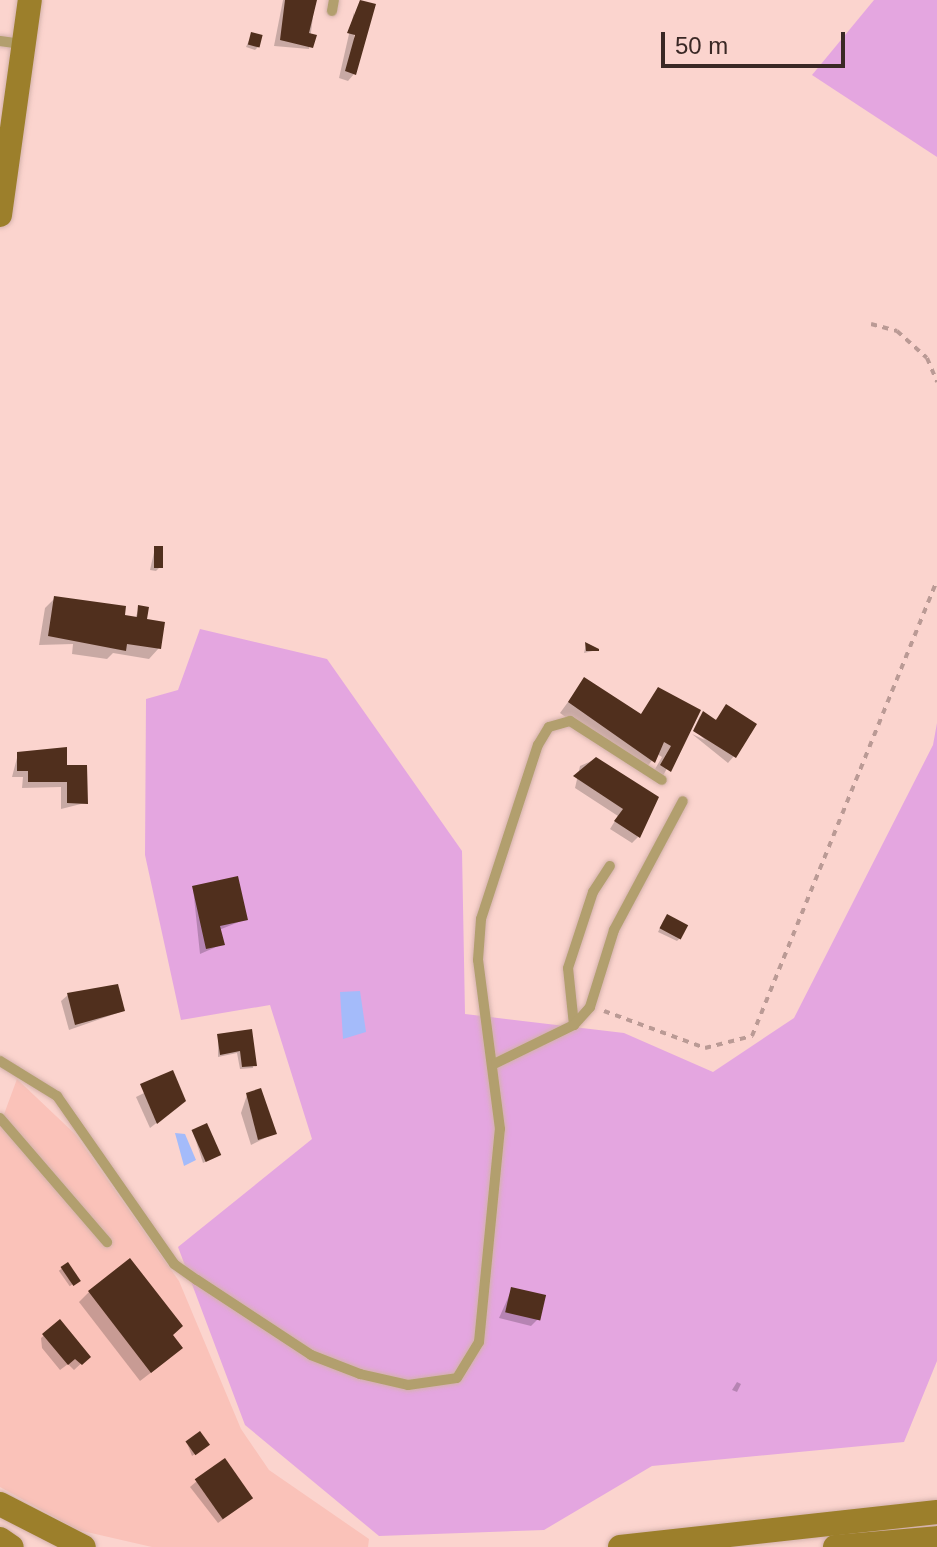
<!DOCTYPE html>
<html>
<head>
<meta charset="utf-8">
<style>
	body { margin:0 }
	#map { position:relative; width:937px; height:1547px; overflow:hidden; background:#fbd4ce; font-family:Helvetica,sans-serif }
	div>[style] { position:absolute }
	.built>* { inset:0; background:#fac2b9 }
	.green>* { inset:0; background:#e4a6e0 }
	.water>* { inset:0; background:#a4bbfa }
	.shadow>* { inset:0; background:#0003; transform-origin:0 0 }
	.building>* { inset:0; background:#502f1d; transform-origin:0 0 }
	.path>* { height:4px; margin-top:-2px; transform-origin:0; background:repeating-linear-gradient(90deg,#ba9a95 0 6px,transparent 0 12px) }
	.roads { filter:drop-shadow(0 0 2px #d4b2ac) drop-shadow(0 0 2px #d4b2ac) }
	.lane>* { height:10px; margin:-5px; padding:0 5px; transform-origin:5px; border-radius:5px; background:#b29f6e }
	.secondary>* { height:24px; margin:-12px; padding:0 12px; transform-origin:12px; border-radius:12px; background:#9c7f2b }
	span { translate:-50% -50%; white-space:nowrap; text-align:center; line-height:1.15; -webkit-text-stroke:8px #fbd4ce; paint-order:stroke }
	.scale { position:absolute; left:661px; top:32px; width:184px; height:36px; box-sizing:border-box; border:4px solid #3a2825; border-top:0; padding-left:10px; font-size:24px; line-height:28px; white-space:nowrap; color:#3a2825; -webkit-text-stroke:6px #fbd4ce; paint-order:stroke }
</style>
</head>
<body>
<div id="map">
	<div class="built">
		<div style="clip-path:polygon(17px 1079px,75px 1134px,179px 1281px,241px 1429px,269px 1470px,369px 1539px,368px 1547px,152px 1547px,78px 1530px,0 1487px,0 1125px)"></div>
	</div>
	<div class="green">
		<div style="clip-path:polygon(874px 0,937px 0,937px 157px,812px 75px)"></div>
		<div style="clip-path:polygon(200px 629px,327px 659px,462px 851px,465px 1014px,624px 1033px,713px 1072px,794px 1018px,933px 745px,937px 723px,937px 1361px,904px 1442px,652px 1466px,544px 1530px,379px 1536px,245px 1425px,178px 1247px,312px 1139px,270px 1005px,181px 1020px,145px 855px,146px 699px,178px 690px)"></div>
	</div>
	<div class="water">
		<div style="clip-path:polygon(360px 991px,366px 1032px,343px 1039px,340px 992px)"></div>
		<div style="clip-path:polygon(175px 1133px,185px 1134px,196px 1160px,184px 1166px)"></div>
	</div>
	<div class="shadow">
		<div style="clip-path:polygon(283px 0,315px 0,309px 49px,274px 46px)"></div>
		<div style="clip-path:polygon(354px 12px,354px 74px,348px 81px,339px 78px)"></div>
		<div style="clip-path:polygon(252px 34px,258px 47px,255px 50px,246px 47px)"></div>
		<div style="clip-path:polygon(155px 548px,159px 568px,156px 571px,150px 570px)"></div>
		<div style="clip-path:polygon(55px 598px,135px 619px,139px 608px,159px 648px,149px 659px,113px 653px,107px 659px,72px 654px,73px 644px,39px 645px,45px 608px)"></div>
		<div style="clip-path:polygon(586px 644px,597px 650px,584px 653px)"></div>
		<div style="clip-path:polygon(584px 680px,641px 716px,690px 727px,660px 781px,651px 776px,662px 757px,657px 754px,643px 772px,560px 713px)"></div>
		<div style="clip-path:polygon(723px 713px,734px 756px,728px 763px,692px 734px,705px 740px,694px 729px,700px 716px,714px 721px)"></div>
		<div style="clip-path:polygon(18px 754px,64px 767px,85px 803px,61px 809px,61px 787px,22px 788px,23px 777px,12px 777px)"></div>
		<div style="clip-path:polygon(596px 759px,638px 837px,632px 843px,610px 829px,618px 816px,575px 788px,580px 766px)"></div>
		<div style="clip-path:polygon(193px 888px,246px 919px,219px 930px,223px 944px,200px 954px)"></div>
		<div style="clip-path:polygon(664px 920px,680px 938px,677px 941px,658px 932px)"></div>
		<div style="clip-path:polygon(68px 995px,123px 1011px,69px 1030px,61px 1001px)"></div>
		<div style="clip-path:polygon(250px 1031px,253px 1068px,240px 1069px,237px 1053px,218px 1057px,218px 1036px)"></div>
		<div style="clip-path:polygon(162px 1084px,177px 1107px,150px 1128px,136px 1097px)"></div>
		<div style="clip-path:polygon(247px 1095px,275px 1133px,251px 1145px,241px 1113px)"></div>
		<div style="clip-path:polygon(193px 1132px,216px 1157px,203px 1163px)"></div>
		<div style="left:67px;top:1265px;width:19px;height:10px;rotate:55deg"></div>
		<div style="clip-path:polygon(512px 1289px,538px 1319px,531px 1326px,499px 1318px)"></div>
		<div style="clip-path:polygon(89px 1292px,171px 1335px,170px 1358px,140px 1381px,79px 1302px)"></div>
		<div style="clip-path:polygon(60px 1322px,88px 1357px,74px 1370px,68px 1364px,60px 1370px,42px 1348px,41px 1338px)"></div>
		<div style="clip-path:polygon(737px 1382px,741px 1384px,737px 1392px,732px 1390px)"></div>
		<div style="clip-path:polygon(187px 1443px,205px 1447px,192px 1456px)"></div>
		<div style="clip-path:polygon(197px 1481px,244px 1504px,218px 1523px,190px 1487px)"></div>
	</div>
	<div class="building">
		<div style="clip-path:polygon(285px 0,317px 0,309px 33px,317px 35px,313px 48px,280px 40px)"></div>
		<div style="clip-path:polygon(360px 0,376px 4px,356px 75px,345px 71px,355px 35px,347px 33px)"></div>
		<div style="left:251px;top:32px;width:12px;height:13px;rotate:14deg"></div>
		<div style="left:154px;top:546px;width:9px;height:22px"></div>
		<div style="clip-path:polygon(54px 596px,126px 606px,125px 615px,137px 617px,138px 605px,149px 607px,147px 619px,165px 622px,161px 649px,127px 644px,126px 651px,48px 636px)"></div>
		<div style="clip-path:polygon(585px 642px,599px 649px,599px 651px,586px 651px)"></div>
		<div style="clip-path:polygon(584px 677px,641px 714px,658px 687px,701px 710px,671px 772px,660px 765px,671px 746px,664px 742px,655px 763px,568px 702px)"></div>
		<div style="clip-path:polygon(726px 704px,757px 724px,736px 758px,693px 731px,703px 711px,716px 720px)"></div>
		<div style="clip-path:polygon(67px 747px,67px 765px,87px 765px,88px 804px,67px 803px,67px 782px,28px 782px,28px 771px,17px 771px,17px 752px)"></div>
		<div style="clip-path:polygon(596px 757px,659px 797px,640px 838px,614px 821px,623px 809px,573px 776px)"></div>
		<div style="clip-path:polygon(238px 876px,248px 920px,220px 926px,225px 945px,206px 949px,192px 886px)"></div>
		<div style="left:667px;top:914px;width:24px;height:16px;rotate:28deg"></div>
		<div style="clip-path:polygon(118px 984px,125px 1011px,75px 1025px,67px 993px)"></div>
		<div style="clip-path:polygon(252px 1029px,257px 1066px,242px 1067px,240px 1051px,220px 1055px,217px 1034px)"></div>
		<div style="clip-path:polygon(173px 1070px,186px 1101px,157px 1124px,140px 1084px)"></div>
		<div style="clip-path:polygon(261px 1088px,277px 1134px,258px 1140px,246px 1093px)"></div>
		<div style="left:207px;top:1123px;width:35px;height:17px;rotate:66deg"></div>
		<div style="clip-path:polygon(130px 1258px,183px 1326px,173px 1335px,183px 1348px,151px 1373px,88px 1291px)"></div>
		<div style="left:68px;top:1262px;width:23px;height:9px;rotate:56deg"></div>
		<div style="left:511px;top:1287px;width:36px;height:26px;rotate:13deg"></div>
		<div style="clip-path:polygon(60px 1319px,91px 1357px,82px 1365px,75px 1359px,68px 1365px,42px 1334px)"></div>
		<div style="left:200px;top:1431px;width:17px;height:18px;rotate:54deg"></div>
		<div style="left:225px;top:1458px;width:49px;height:37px;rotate:55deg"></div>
	</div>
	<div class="path">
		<div style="left:871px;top:324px;width:27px;rotate:15deg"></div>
		<div style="left:897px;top:331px;width:40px;rotate:42deg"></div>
		<div style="left:927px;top:358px;width:26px;rotate:67deg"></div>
		<div style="left:604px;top:1011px;width:108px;rotate:20.1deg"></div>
		<div style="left:705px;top:1048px;width:49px;rotate:-14.3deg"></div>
		<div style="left:752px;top:1036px;width:491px;rotate:-67.9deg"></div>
	</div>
	<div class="roads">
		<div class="lane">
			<div style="left:332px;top:11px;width:11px;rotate:-80deg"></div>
			<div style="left:0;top:41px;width:22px;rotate:8deg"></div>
			<div style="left:574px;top:1025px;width:57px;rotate:-96deg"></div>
			<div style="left:568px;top:968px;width:80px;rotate:-71.8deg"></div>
			<div style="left:593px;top:892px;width:31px;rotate:-57deg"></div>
			<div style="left:0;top:1061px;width:67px;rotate:31.6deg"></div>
			<div style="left:57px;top:1096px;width:205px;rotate:55.1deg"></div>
			<div style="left:174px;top:1264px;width:28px;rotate:35deg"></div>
			<div style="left:197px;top:1280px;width:136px;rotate:33.3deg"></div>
			<div style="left:311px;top:1355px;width:53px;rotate:21.2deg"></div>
			<div style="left:360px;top:1374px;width:49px;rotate:12.9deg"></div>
			<div style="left:408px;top:1385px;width:49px;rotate:-8.1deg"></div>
			<div style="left:457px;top:1378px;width:42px;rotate:-58.6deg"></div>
			<div style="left:479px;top:1342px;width:214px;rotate:-84.4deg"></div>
			<div style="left:500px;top:1129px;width:170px;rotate:-97.4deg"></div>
			<div style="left:478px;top:960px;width:41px;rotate:-85.8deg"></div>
			<div style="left:481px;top:919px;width:183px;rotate:-71.9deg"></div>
			<div style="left:538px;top:745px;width:21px;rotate:-59deg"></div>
			<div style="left:549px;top:727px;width:22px;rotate:-16deg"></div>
			<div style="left:570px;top:721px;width:109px;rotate:32.7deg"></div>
			<div style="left:496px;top:1063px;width:87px;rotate:-26deg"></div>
			<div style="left:574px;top:1025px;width:24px;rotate:-48deg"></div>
			<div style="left:590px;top:1007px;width:81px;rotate:-72.7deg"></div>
			<div style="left:614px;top:930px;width:146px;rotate:-61.9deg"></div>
			<div style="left:0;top:1118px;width:164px;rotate:49.2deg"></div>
		</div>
		<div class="secondary">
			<div style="left:0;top:215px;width:217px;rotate:-82.1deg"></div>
			<div style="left:0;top:1504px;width:94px;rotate:27.1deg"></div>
			<div style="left:0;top:1539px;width:14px;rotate:34deg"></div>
			<div style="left:620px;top:1547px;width:319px;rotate:-6.3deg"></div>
			<div style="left:835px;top:1547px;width:102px;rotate:-5deg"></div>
		</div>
	</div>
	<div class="scale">50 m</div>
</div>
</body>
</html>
